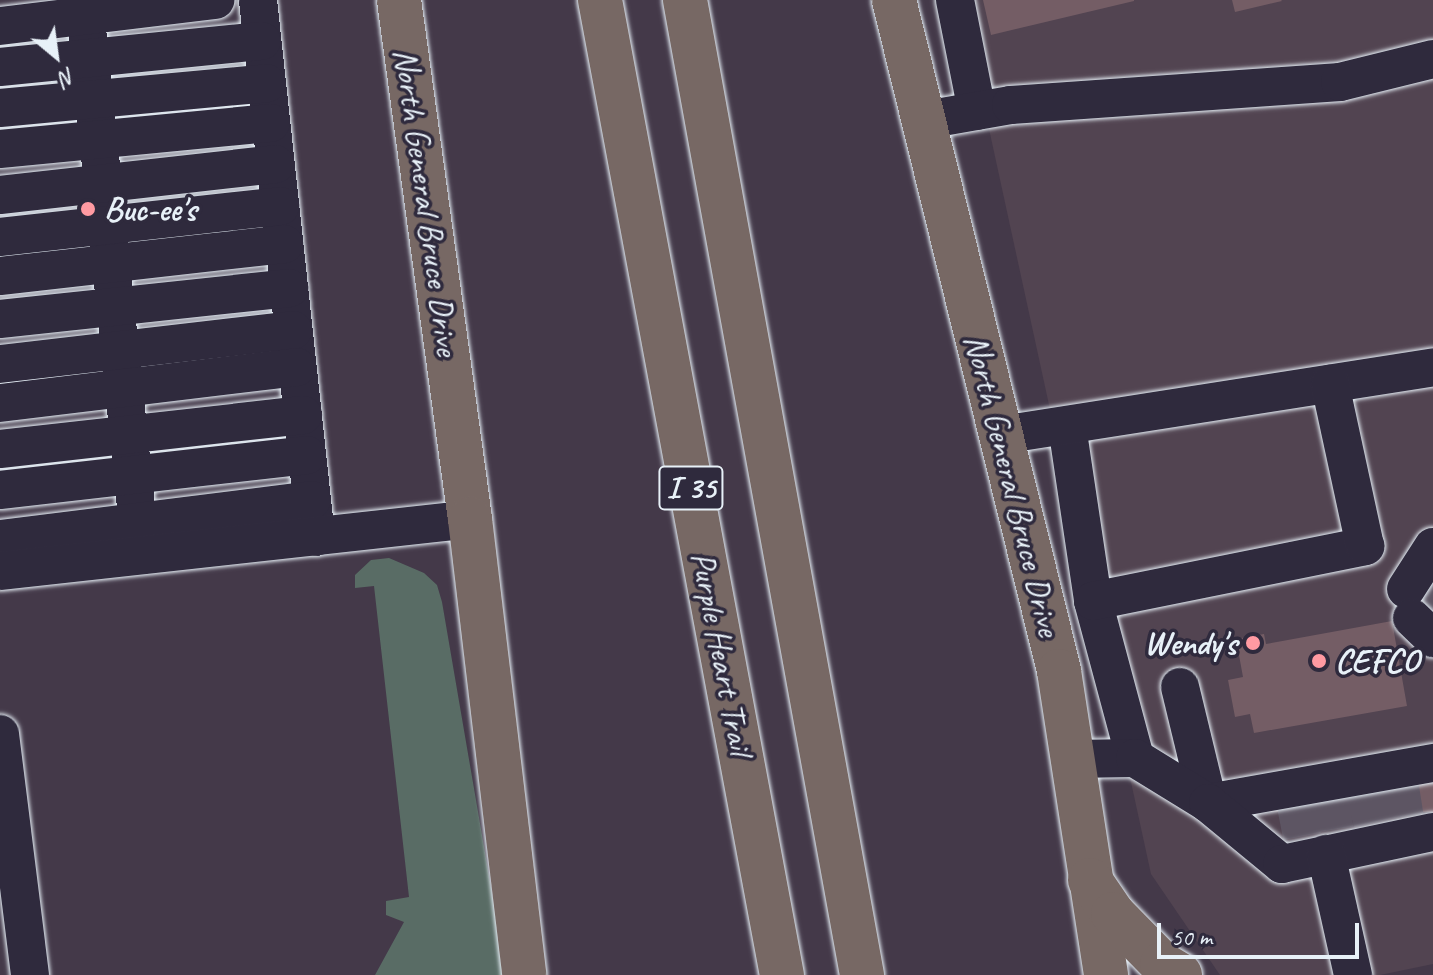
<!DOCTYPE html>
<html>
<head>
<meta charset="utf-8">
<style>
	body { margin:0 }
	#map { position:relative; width:1433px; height:975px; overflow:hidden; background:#443949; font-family:Caveat,sans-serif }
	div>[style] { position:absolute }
	.built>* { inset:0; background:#524451 }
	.green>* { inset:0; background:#596c65 }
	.building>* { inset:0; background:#745d65; transform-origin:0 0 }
	.minor-tunnel>* { height:38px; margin-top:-19px; transform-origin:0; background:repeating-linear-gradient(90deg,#5d5563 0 38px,transparent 0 57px) }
	.roads { filter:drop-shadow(0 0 2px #e8f1f8) drop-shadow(0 0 2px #e8f1f8) }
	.minor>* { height:38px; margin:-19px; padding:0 19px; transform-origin:19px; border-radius:19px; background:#2f2a3d }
	.major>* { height:44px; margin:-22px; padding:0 22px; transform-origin:22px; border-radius:22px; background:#776864 }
	.highway>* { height:44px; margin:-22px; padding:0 22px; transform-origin:22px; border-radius:22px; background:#776864 }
	.dots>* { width:22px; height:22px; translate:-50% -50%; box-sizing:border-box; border:4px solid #2f2a3d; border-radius:50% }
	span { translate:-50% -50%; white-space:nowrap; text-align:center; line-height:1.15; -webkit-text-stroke:7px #2f2a3d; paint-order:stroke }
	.shield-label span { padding:2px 6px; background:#2f2a3d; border:2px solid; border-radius:6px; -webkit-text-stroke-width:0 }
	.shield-label { font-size:32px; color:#e8f1f8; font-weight:700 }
	.street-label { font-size:34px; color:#e8f1f8 }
	.poi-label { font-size:34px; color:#e8f1f8; font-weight:700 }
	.left { translate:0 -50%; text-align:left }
	.right { translate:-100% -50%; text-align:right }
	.north { position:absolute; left:16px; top:16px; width:80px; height:80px; -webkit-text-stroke:6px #2f2a3d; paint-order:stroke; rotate:151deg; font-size:22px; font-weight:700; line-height:32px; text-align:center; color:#e8f1f8 }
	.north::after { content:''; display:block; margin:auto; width:28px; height:36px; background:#e8f1f8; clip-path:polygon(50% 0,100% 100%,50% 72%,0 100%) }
	.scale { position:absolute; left:1157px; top:923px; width:202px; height:36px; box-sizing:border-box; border:4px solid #e8f1f8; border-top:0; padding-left:10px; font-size:24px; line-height:28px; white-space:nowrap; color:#e8f1f8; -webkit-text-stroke:6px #2f2a3d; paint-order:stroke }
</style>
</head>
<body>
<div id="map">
	<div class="built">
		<div style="clip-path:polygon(961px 0,1433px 0,1433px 964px,1380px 975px,1220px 975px,1151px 874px)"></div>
	</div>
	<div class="green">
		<div style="clip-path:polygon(389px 558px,424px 573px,437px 585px,442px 602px,506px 975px,375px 975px,404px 922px,386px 915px,386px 901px,409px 897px,374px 586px,355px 588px,355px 575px,371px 560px)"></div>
	</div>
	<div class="building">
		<div style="clip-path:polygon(983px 0,1134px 0,1134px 1px,991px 35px)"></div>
		<div style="clip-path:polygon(1232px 0,1281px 0,1282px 1px,1235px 12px)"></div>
		<div style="clip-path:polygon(1433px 584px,1433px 614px,1396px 591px)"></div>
		<div style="clip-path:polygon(1392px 621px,1407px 706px,1254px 733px,1250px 714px,1235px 717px,1228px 680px,1243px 677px,1236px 639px,1264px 634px,1266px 644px)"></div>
		<div style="left:1433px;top:775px;width:37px;height:164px;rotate:90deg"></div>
	</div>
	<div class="minor-tunnel">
		<div style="left:1426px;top:585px;width:31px;rotate:79deg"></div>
		<div style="left:1399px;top:781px;width:36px;rotate:81deg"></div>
		<div style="left:1364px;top:787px;width:37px;rotate:77deg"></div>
		<div style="left:1329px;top:794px;width:36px;rotate:81deg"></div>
		<div style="left:1295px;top:800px;width:37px;rotate:79deg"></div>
	</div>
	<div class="roads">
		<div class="minor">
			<div style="left:84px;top:0;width:558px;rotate:84.14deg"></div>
			<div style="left:258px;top:0;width:540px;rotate:83.84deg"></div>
			<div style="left:955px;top:0;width:113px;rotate:78.8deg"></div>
			<div style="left:0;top:26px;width:217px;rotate:-6.9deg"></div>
			<div style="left:0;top:67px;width:263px;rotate:-5.7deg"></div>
			<div style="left:0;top:108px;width:268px;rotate:-5.3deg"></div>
			<div style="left:925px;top:120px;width:87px;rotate:-9.9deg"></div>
			<div style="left:1011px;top:105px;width:330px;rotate:-4deg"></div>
			<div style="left:1340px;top:82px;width:96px;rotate:-13.9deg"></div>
			<div style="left:0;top:149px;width:272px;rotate:-5.5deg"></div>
			<div style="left:0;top:195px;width:277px;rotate:-6.4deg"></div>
			<div style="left:0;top:237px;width:282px;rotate:-6.3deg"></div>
			<div style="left:0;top:276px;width:286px;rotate:-6.4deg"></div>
			<div style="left:0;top:319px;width:291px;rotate:-6.1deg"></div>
			<div style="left:0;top:364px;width:295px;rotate:-6.6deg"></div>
			<div style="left:0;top:403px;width:299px;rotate:-6.9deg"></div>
			<div style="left:1067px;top:426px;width:177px;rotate:81.5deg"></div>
			<div style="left:1093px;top:601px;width:163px;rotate:75deg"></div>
			<div style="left:1001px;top:435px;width:437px;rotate:-8.9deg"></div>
			<div style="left:0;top:449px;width:305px;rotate:-6.4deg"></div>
			<div style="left:0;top:490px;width:309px;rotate:-6.5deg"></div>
			<div style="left:0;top:539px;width:314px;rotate:-7.1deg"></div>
			<div style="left:0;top:571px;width:473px;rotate:-6.3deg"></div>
			<div style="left:1406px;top:589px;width:50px;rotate:-57.3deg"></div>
			<div style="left:1093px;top:601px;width:278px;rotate:-11.4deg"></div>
			<div style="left:1365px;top:546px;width:166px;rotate:-102.2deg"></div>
			<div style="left:1412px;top:618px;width:29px;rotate:44deg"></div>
			<div style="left:1180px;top:687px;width:119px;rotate:76.4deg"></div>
			<div style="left:1208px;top:803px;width:229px;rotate:-10.1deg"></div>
			<div style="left:0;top:734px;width:243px;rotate:82.9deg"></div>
			<div style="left:1071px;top:759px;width:64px;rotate:-0.9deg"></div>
			<div style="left:1135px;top:758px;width:86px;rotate:31.7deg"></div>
			<div style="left:1208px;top:803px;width:96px;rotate:39.5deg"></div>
			<div style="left:1282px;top:864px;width:154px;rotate:-12deg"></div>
			<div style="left:1326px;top:854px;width:124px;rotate:77.4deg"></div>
		</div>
		<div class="major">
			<div style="left:399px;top:0;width:524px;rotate:82.21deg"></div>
			<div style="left:470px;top:519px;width:459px;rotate:83.2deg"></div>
			<div style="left:894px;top:0;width:691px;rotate:76.18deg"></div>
			<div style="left:1059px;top:671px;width:308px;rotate:81.2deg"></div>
		</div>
		<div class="highway">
			<div style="left:600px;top:0;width:992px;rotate:79.43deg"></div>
			<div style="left:685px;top:0;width:991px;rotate:79.71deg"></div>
			<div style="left:1090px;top:880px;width:41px;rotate:55.9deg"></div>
			<div style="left:1113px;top:914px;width:70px;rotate:45.6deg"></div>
			<div style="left:1162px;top:964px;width:21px;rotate:31deg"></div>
		</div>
	</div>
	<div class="dots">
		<div style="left:88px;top:209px;background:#ff9aa2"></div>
		<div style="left:1253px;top:643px;background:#ff9aa2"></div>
		<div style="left:1319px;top:661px;background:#ff9aa2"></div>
	</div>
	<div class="shield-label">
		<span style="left:691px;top:488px">I 35</span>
	</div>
	<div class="street-label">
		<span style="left:427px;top:202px;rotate:82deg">North General Bruce Drive</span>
		<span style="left:1013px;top:485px;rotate:76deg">North General Bruce Drive</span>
		<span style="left:722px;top:653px;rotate:79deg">Purple Heart Trail</span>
	</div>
	<div class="poi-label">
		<span class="left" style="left:104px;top:209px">Buc-ee's</span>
		<span class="right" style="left:1237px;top:643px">Wendy's</span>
		<span class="left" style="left:1335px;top:661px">CEFCO</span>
	</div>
	<div class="north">N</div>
	<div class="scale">50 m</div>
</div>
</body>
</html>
